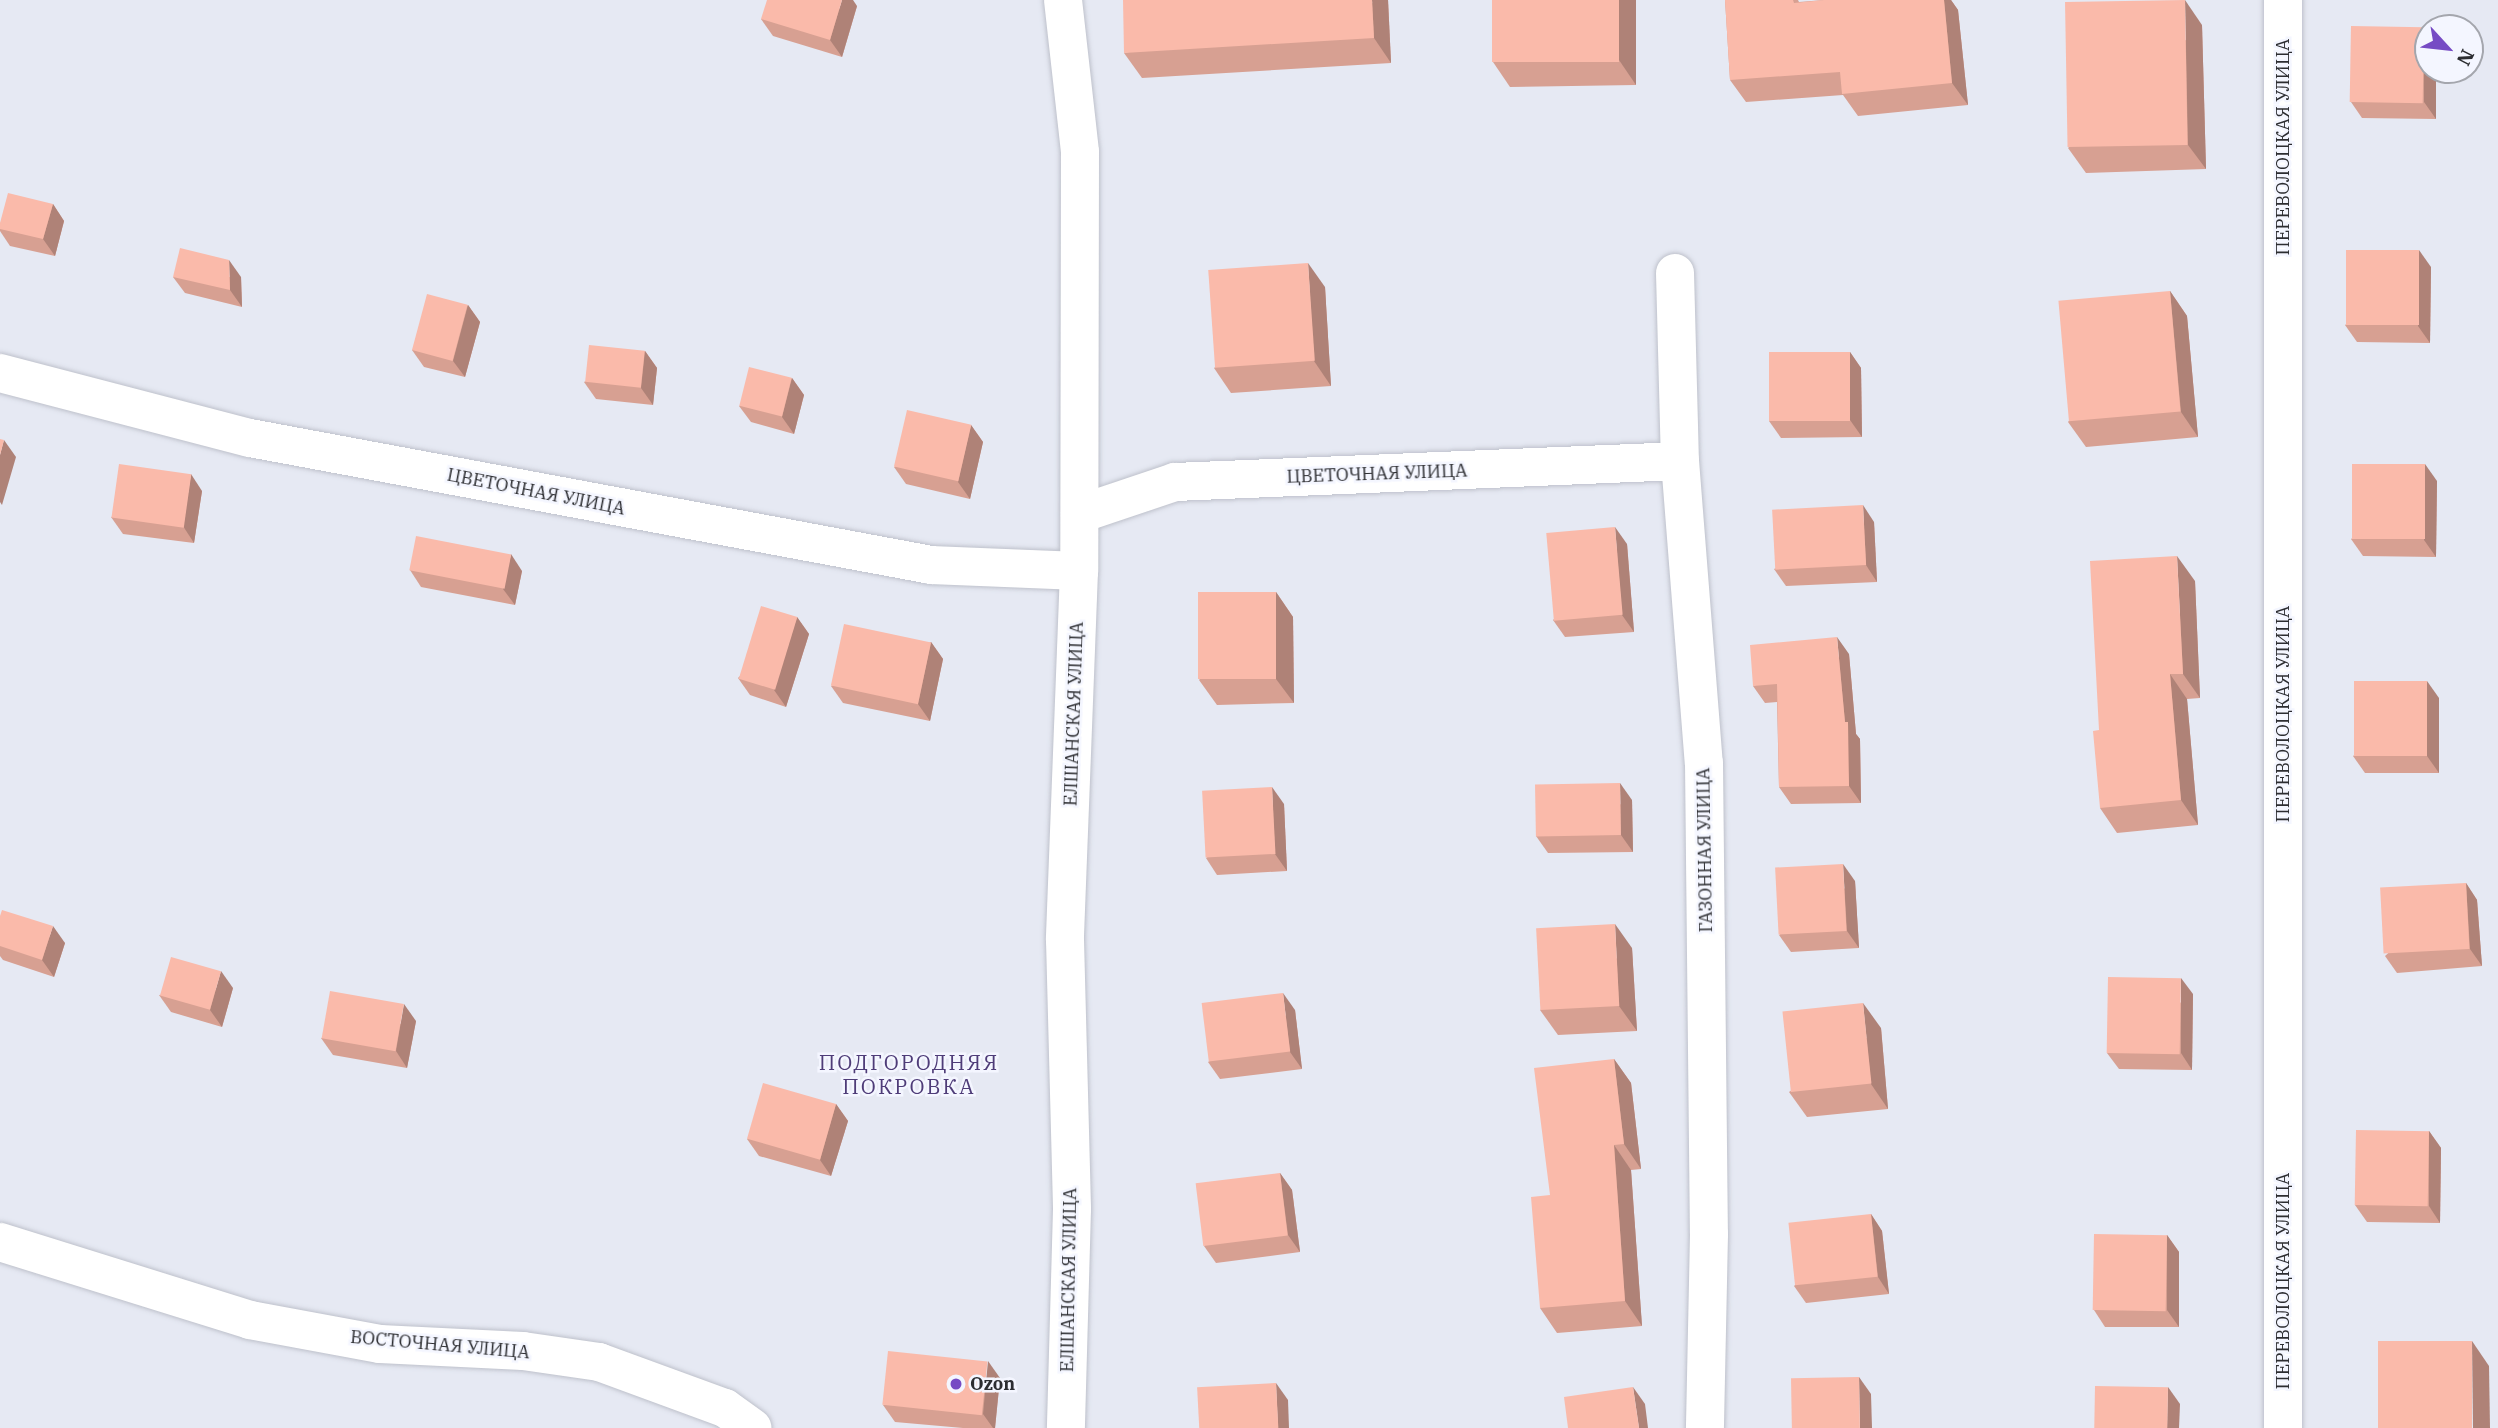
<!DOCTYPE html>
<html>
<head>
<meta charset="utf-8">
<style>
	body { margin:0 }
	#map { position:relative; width:2498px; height:1428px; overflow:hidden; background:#e6e9f3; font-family:"IBM Plex Serif",serif }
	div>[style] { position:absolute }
	.roads { filter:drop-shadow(0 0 2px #bec1cb) drop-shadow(0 0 2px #bec1cb) }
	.minor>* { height:38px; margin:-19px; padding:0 19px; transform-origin:19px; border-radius:19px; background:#fff }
	.wall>* { inset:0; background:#d7a092 }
	.shaded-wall>* { inset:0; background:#af8277 }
	.building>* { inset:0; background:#fabaaa; transform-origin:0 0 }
	.dots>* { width:19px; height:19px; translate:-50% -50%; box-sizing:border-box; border:4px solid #f4f6ff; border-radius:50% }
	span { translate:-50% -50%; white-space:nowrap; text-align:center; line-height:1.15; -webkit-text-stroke:5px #f4f6ff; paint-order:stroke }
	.street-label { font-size:18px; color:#2c2d31 }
	.poi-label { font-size:18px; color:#2c2d31; font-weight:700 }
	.left { translate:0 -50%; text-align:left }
	.quarter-label { font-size:21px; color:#4e3c78; letter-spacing:2px }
	.north { position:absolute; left:2414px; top:14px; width:70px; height:70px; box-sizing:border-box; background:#f4f6ff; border:2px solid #a4a6ad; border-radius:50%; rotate:117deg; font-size:19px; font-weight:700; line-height:28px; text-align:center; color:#2c2d31 }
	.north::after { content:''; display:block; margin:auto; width:24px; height:32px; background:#764bc4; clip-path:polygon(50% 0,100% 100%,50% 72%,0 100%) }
</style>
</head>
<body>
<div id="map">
	<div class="roads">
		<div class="minor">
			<div style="left:1063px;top:0;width:153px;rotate:83.6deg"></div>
			<div style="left:1080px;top:152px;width:419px;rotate:90.1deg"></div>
			<div style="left:1079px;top:571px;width:369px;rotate:92.2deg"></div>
			<div style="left:1065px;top:940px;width:269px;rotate:88.5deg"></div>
			<div style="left:1072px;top:1209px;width:219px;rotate:91.6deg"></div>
			<div style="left:1675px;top:273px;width:188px;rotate:88.5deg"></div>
			<div style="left:1680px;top:461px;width:303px;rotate:85.5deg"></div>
			<div style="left:1704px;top:763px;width:471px;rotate:89.4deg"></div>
			<div style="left:1709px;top:1234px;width:194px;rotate:91.2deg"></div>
			<div style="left:0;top:373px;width:258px;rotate:14.6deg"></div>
			<div style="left:250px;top:438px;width:693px;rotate:10.56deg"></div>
			<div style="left:931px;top:565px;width:148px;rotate:2.3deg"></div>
			<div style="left:1080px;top:514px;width:100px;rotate:-18.6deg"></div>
			<div style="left:1175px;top:482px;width:505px;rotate:-2.38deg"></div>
			<div style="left:0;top:1242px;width:262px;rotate:17.3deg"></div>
			<div style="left:250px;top:1320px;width:132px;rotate:10.5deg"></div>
			<div style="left:380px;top:1344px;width:143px;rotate:2.8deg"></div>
			<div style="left:523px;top:1351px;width:77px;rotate:8.2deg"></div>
			<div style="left:599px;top:1362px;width:134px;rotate:20.1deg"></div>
			<div style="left:725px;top:1408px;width:34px;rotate:36deg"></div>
			<div style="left:2283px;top:1428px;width:1428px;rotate:-90deg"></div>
		</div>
	</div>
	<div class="wall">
		<div style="clip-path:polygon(1388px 0,1391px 63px,1142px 78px,1124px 53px)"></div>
		<div style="clip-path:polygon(1636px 0,1636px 85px,1510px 87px,1493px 62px)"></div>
		<div style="clip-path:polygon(1725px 0,1798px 0,1799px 2px,1824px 0,1951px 0,1958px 10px,1968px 105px,1858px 116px,1843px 95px,1746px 102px,1730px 80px)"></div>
		<div style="clip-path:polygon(857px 6px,842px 57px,773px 36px,761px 19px)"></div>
		<div style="clip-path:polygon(2202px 25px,2206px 169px,2086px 173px,2068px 148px)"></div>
		<div style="clip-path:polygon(2428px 70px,2436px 70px,2436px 119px,2362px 118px,2351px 102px)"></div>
		<div style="clip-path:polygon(53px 204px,64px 221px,55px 256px,10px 246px,0 231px,0 223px)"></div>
		<div style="clip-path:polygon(2431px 267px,2430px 343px,2357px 342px,2345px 325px)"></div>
		<div style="clip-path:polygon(173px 277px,241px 277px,242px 307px,185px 293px)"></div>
		<div style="clip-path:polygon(1325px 287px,1331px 386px,1231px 393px,1214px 368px)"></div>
		<div style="clip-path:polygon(2170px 291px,2187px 316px,2198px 437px,2086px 447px,2068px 422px)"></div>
		<div style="clip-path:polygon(468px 305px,480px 322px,465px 377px,424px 367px,412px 350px)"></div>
		<div style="clip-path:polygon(645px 351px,657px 368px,653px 405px,596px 399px,584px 382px)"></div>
		<div style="clip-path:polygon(1850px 352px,1861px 368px,1862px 437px,1781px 438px,1769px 421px)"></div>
		<div style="clip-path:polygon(792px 378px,804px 395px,794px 434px,751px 422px,739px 406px)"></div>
		<div style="clip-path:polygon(971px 425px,983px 442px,970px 499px,906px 484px,894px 467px)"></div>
		<div style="clip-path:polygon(2437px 481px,2436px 557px,2363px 556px,2351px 539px)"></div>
		<div style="clip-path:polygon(202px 491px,194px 543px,123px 534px,111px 517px)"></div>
		<div style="clip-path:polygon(1874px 522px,1877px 582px,1786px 586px,1774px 569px)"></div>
		<div style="clip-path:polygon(1627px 544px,1634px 632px,1565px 637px,1553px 620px)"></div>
		<div style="clip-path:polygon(410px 570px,522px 571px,515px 605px,421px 587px)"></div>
		<div style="clip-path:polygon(2195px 581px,2200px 698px,2187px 699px,2198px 825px,2117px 833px,2100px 808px)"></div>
		<div style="clip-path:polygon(1276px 592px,1293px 617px,1294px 703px,1217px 705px,1199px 680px)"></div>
		<div style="clip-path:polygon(797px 617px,809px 634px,786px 707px,750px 695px,738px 678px)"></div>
		<div style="clip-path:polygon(931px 642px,943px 659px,930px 721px,843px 703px,831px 686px)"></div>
		<div style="clip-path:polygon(1849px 654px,1856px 734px,1860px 739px,1861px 803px,1791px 804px,1779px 787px,1777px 702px,1765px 703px,1753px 686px)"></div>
		<div style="clip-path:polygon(2439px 698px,2439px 773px,2365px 773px,2353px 756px)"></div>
		<div style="clip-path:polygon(1632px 800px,1633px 852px,1548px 853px,1536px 836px)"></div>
		<div style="clip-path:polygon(1284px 804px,1287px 871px,1217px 875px,1206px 858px)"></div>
		<div style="clip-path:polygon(1855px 881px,1859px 948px,1791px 952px,1779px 935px)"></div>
		<div style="clip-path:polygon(2466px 883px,2477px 900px,2482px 966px,2397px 973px,2385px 956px)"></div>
		<div style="clip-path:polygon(0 916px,65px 943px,54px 977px,3px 960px,0 956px)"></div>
		<div style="clip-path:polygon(1632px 948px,1637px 1031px,1558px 1035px,1540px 1010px)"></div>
		<div style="clip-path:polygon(233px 988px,222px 1027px,171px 1012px,159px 995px)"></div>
		<div style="clip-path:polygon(2193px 994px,2192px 1070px,2119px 1069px,2107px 1053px)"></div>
		<div style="clip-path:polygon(1295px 1010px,1302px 1069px,1220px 1079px,1208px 1062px)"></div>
		<div style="clip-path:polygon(416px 1021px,407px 1068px,333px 1055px,321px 1038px)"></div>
		<div style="clip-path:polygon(1881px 1028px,1888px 1109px,1807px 1117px,1789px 1092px)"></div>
		<div style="clip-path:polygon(1614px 1059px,1631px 1083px,1641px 1169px,1631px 1170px,1642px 1326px,1557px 1333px,1540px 1308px,1550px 1195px)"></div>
		<div style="clip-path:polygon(836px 1104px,848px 1121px,831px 1176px,759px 1156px,747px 1139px)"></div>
		<div style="clip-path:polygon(2429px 1131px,2441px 1148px,2440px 1223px,2367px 1222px,2355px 1205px)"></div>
		<div style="clip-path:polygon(1280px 1173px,1292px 1190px,1300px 1252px,1216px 1263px,1204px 1246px)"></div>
		<div style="clip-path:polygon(1871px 1214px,1882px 1231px,1889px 1294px,1806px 1303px,1794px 1286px)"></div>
		<div style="clip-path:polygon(2167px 1235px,2179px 1252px,2179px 1327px,2105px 1327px,2094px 1310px)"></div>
		<div style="clip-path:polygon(1000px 1378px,995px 1428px,963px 1428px,895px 1422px,883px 1405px)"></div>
	</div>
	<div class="shaded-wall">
		<div style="clip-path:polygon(842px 0,853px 0,857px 6px,842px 57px,830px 40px)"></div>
		<div style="clip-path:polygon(1372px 0,1388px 0,1391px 63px,1374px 38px)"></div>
		<div style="clip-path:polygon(1619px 0,1636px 0,1636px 85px,1619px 60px)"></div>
		<div style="clip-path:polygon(1944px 0,1951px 0,1958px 10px,1968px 105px,1952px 83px)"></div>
		<div style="clip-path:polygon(2185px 0,2202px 25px,2206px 169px,2188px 145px)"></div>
		<div style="clip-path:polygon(2424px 27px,2428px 32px,2428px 70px,2436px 70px,2436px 119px,2424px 102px)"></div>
		<div style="clip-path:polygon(53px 204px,64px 221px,55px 256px,43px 239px)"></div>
		<div style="clip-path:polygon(2419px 250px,2431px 267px,2430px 343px,2418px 326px)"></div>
		<div style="clip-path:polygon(229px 260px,241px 277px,242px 307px,230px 290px)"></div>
		<div style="clip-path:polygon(1308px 263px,1325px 287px,1331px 386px,1314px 361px)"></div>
		<div style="clip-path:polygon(2170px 291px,2187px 316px,2198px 437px,2181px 412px)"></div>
		<div style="clip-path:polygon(468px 305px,480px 322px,465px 377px,453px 361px)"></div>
		<div style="clip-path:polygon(645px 351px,657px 368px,653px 405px,641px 388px)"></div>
		<div style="clip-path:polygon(1850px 352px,1861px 368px,1862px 437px,1850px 420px)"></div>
		<div style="clip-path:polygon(792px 378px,804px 395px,794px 434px,782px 417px)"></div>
		<div style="clip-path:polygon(971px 425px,983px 442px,970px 499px,958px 482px)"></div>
		<div style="clip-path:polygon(4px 440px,16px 457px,2px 505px,0 502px,0 455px)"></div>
		<div style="clip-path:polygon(2425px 464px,2437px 481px,2436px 557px,2424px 540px)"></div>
		<div style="clip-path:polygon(191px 474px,202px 491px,194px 543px,183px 526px)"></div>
		<div style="clip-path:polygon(1863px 505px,1874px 522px,1877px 582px,1866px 565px)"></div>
		<div style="clip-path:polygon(1615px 527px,1627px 544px,1634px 632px,1622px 615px)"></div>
		<div style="clip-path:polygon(511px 554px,522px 571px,515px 605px,503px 589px)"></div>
		<div style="clip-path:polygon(2177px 556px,2195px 581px,2200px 698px,2183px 674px)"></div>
		<div style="clip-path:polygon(1276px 592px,1293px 617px,1294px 703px,1276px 679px)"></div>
		<div style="clip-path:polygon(797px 617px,809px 634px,786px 707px,774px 690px)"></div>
		<div style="clip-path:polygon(1837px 637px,1849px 654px,1856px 734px,1860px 739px,1861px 803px,1849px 786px,1845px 722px)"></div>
		<div style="clip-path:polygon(931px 642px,943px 659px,930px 721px,918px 704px)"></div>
		<div style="clip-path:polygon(2170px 674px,2187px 699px,2198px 825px,2181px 800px)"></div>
		<div style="clip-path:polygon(2427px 681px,2439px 698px,2439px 773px,2427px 756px)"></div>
		<div style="clip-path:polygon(1620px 783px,1632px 800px,1633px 852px,1621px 835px)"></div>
		<div style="clip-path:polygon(1272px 787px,1284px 804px,1287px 871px,1275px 854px)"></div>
		<div style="clip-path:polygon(1843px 864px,1855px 881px,1859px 948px,1847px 931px)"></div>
		<div style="clip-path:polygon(2466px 883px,2477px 900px,2482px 966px,2470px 949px)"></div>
		<div style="clip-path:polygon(1615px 924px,1632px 948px,1637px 1031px,1619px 1006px)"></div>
		<div style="clip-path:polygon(53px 926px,65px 943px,54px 977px,42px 960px)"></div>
		<div style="clip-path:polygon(221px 971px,233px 988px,222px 1027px,210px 1010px)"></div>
		<div style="clip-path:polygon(2181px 978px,2193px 994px,2192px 1070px,2181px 1053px)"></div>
		<div style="clip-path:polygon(1283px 993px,1295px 1010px,1302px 1069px,1290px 1052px)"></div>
		<div style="clip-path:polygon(1863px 1003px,1881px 1028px,1888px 1109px,1871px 1084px)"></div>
		<div style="clip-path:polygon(404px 1004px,416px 1021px,407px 1068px,396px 1051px)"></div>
		<div style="clip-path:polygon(1614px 1059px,1631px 1083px,1641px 1169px,1624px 1144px)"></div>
		<div style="clip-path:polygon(836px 1104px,848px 1121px,831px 1176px,820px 1160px)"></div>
		<div style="clip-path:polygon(2429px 1131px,2441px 1148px,2440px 1223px,2429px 1206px)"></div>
		<div style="clip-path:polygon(1614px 1145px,1631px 1170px,1642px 1326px,1625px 1301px)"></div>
		<div style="clip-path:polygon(1280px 1173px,1292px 1190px,1300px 1252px,1288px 1235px)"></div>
		<div style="clip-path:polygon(1871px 1214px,1882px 1231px,1889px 1294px,1878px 1277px)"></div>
		<div style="clip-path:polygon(2167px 1235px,2179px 1252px,2179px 1327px,2167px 1310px)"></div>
		<div style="clip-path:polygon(2472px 1341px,2489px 1366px,2490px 1428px,2473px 1428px)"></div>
		<div style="clip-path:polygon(988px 1361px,1000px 1378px,995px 1428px,993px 1428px,983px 1414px)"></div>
		<div style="clip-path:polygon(1859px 1377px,1871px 1394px,1872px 1428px,1860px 1428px)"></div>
		<div style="clip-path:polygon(1276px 1383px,1288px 1400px,1289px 1428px,1278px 1428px)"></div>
		<div style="clip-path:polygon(1633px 1387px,1645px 1404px,1648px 1428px,1639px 1428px)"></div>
		<div style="clip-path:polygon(2168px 1387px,2180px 1404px,2179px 1428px,2167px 1428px)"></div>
	</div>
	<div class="building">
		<div style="clip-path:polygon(767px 0,842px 0,830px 40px,761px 19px)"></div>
		<div style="clip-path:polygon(1123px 0,1372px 0,1374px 38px,1124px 53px)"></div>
		<div style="left:1492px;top:0;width:127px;height:62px"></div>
		<div style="clip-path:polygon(1725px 0,1793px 0,1794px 3px,1824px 0,1944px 0,1952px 83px,1842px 94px,1840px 72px,1730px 80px)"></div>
		<div style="left:2185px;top:0;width:145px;height:120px;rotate:89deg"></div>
		<div style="left:2351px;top:26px;width:73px;height:76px;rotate:1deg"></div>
		<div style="clip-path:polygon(8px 193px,53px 204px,43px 239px,0 229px,0 223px)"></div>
		<div style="clip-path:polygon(180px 248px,229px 260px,230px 290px,173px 277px)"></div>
		<div style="left:2346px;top:250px;width:73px;height:75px"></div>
		<div style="left:1308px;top:263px;width:98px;height:100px;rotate:86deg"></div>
		<div style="left:2170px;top:291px;width:121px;height:112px;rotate:85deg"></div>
		<div style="left:427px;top:294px;width:42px;height:58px;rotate:15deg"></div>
		<div style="left:589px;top:345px;width:56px;height:37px;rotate:6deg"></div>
		<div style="left:1769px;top:352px;width:81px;height:69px"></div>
		<div style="left:749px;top:367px;width:44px;height:40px;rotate:14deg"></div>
		<div style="left:907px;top:410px;width:66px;height:58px;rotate:13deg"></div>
		<div style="clip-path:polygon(0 439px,4px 440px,0 455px)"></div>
		<div style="left:119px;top:464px;width:73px;height:54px;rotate:8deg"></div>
		<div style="left:2352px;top:464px;width:73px;height:75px"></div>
		<div style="left:1863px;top:505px;width:60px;height:91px;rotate:87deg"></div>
		<div style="left:1615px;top:527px;width:88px;height:69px;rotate:85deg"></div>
		<div style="left:416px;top:536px;width:97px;height:35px;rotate:11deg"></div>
		<div style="clip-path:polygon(2177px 556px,2183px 674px,2170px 674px,2181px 800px,2100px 808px,2093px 731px,2099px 730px,2090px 561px)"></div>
		<div style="left:1276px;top:592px;width:87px;height:78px;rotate:90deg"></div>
		<div style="left:761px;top:606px;width:38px;height:76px;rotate:17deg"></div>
		<div style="left:844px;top:624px;width:89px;height:63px;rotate:12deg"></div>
		<div style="clip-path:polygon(1837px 637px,1845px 722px,1848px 722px,1849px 786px,1779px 787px,1777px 684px,1753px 686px,1750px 645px)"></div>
		<div style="left:2354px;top:681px;width:73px;height:75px"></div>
		<div style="left:1620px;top:783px;width:52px;height:85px;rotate:89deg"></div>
		<div style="left:1272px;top:787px;width:67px;height:70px;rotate:87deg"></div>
		<div style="left:1843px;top:864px;width:67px;height:68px;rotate:87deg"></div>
		<div style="left:2466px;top:883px;width:66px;height:86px;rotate:87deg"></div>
		<div style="clip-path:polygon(2px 910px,53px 926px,42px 960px,0 946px,0 916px)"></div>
		<div style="left:1615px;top:924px;width:82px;height:79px;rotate:87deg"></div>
		<div style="left:171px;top:957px;width:52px;height:40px;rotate:16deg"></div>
		<div style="left:2108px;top:977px;width:73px;height:76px;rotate:1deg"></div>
		<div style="left:330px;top:991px;width:75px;height:48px;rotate:10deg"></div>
		<div style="left:1283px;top:993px;width:59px;height:82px;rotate:83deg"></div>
		<div style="left:1863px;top:1003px;width:81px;height:81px;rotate:84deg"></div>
		<div style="clip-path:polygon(1614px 1059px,1624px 1144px,1614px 1145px,1625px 1301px,1540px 1308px,1531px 1197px,1550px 1195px,1534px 1068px)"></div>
		<div style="left:763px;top:1083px;width:76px;height:58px;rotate:16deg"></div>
		<div style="left:2356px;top:1130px;width:73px;height:75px;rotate:1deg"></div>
		<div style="left:1280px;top:1173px;width:63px;height:85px;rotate:83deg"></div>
		<div style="left:1871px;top:1214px;width:63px;height:83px;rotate:84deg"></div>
		<div style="left:2094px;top:1234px;width:73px;height:76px;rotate:1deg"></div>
		<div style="left:2378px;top:1341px;width:94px;height:87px"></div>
		<div style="left:888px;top:1351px;width:100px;height:54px;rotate:6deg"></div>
		<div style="left:1859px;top:1377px;width:51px;height:68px;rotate:89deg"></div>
		<div style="left:1276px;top:1383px;width:45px;height:79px;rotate:87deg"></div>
		<div style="left:2095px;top:1386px;width:73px;height:42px;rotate:1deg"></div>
		<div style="clip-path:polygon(1633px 1387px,1639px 1428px,1568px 1428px,1564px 1397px)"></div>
	</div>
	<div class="dots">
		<div style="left:956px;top:1384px;background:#764bc4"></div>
	</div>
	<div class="street-label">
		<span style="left:2283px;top:147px;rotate:-90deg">ПЕРЕВОЛОЦКАЯ УЛИЦА</span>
		<span style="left:1377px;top:474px;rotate:-2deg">ЦВЕТОЧНАЯ УЛИЦА</span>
		<span style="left:536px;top:492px;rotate:11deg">ЦВЕТОЧНАЯ УЛИЦА</span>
		<span style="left:1074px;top:714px;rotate:-88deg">ЕЛШАНСКАЯ УЛИЦА</span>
		<span style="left:2283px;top:714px;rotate:-90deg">ПЕРЕВОЛОЦКАЯ УЛИЦА</span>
		<span style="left:1705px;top:850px;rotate:-91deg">ГАЗОННАЯ УЛИЦА</span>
		<span style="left:1069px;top:1280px;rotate:-89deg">ЕЛШАНСКАЯ УЛИЦА</span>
		<span style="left:2283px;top:1281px;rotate:-90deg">ПЕРЕВОЛОЦКАЯ УЛИЦА</span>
		<span style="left:440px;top:1345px;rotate:5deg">ВОСТОЧНАЯ УЛИЦА</span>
	</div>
	<div class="poi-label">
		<span class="left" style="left:970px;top:1384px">Ozon</span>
	</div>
	<div class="quarter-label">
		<span style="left:909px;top:1074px">ПОДГОРОДНЯЯ<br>ПОКРОВКА</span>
	</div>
	<div class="north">N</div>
</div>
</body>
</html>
